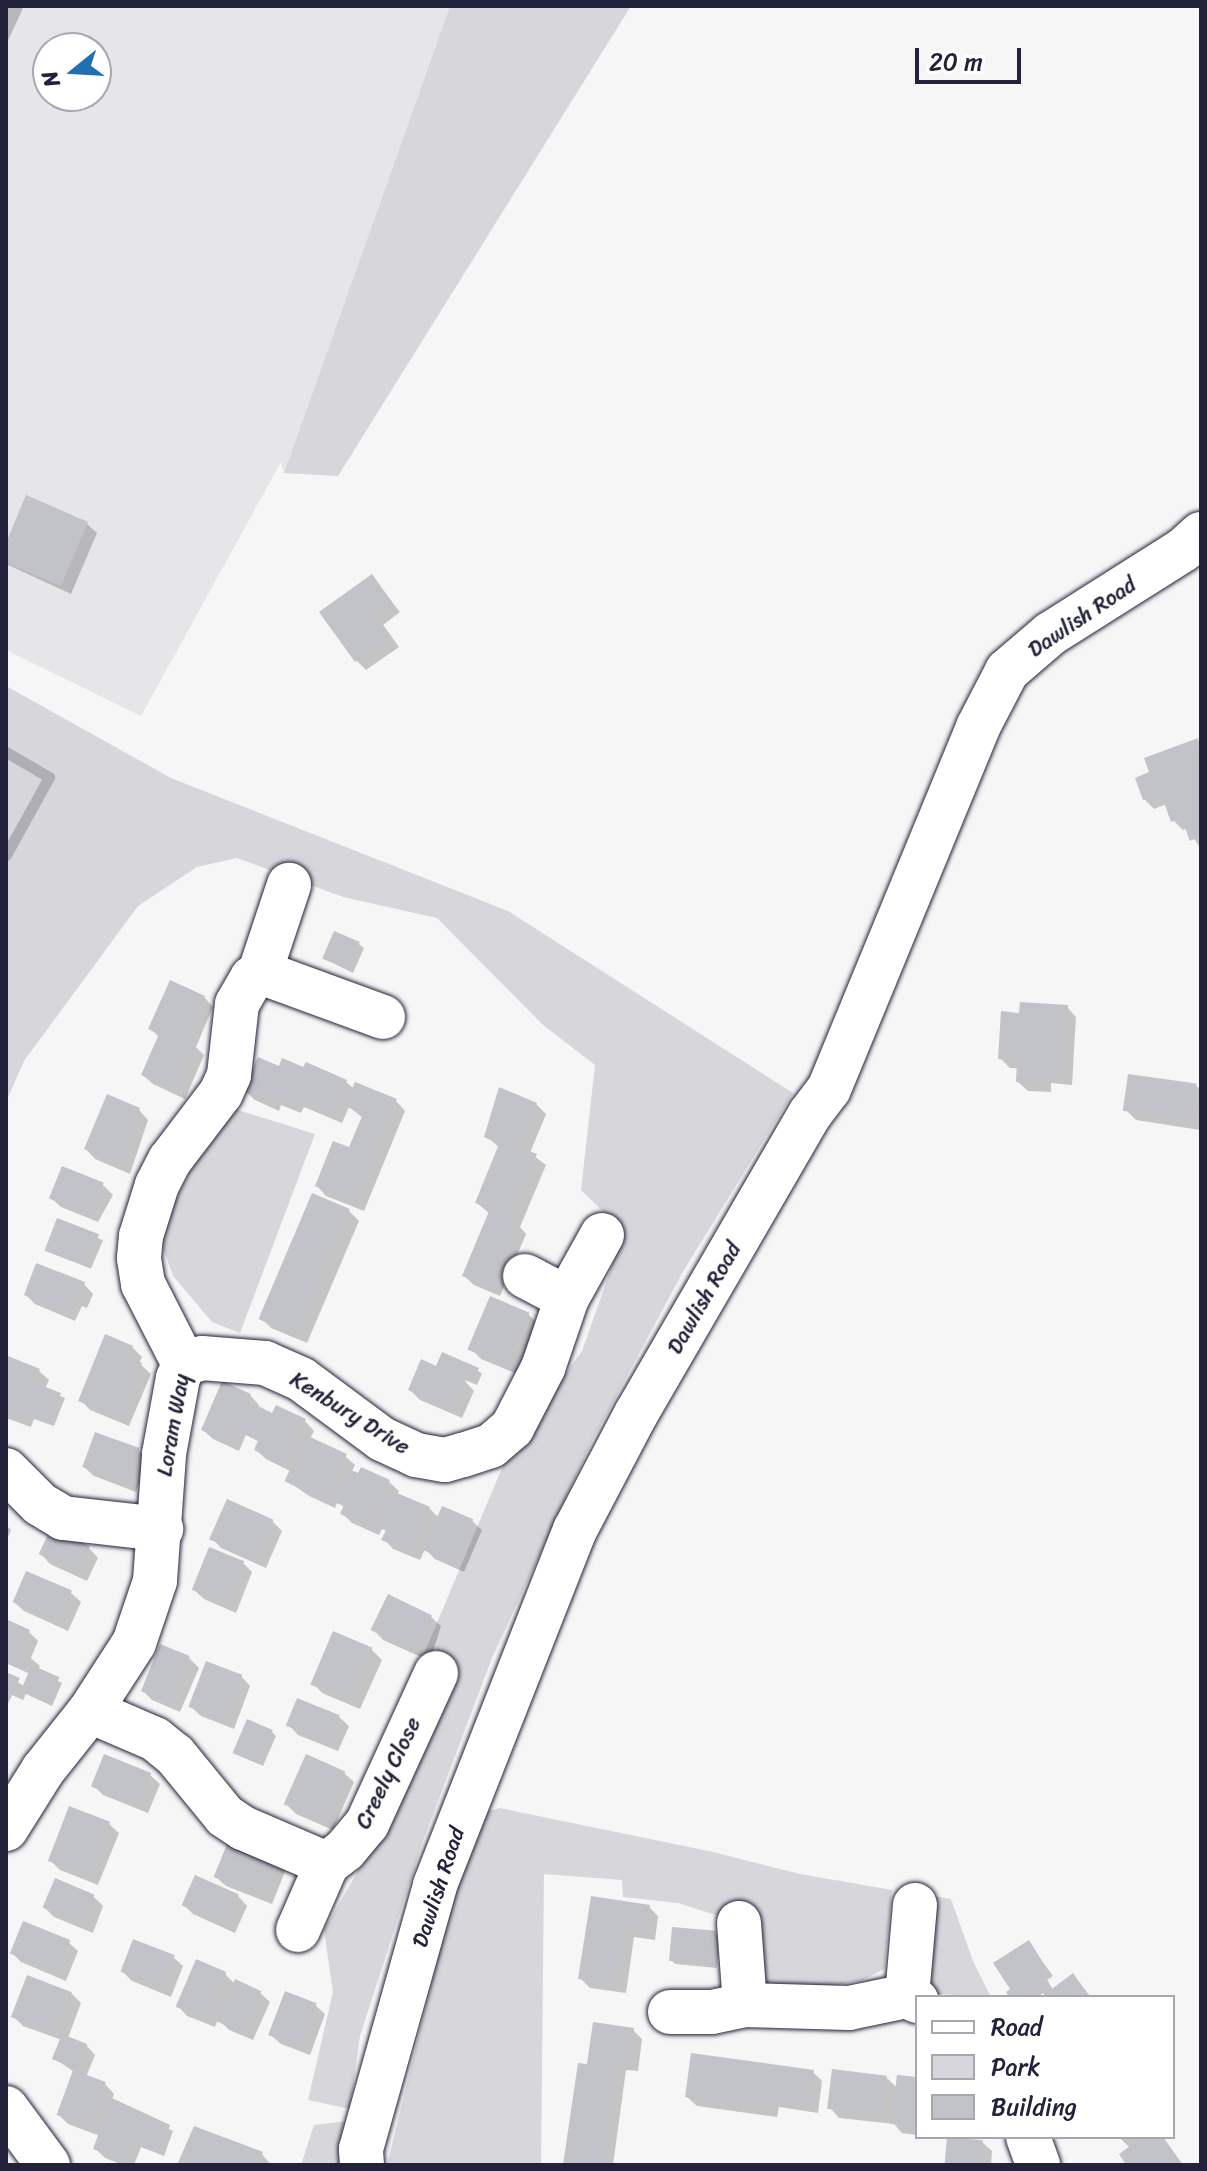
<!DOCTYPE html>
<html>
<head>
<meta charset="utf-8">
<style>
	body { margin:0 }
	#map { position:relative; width:1207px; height:2171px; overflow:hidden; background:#f6f6f7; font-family:Sriracha,sans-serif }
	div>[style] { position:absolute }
	.built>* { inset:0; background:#e6e6e9 }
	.green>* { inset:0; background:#d7d7db }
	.shadow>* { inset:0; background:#0003; transform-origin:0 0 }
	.stream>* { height:11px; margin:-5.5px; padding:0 5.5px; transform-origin:5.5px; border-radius:5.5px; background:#aeaeb7 }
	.building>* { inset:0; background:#c2c2c9; transform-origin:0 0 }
	.roads { filter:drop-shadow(0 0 2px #22223b) drop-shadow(0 0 2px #22223b) }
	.minor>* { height:44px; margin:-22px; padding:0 22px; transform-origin:22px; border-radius:22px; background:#fff }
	span { translate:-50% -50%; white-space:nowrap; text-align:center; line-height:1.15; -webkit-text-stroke:6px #fff; paint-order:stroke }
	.street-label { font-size:22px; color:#22223b }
	.frame { position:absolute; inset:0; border:8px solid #22223b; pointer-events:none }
	.legend { position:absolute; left:915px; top:1995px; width:260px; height:144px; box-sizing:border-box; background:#fff; border:2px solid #a7a7b1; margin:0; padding:10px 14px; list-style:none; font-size:24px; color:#22223b }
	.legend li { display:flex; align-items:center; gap:16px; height:40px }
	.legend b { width:40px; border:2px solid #a7a7b1 }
	.north { position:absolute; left:32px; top:32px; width:80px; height:80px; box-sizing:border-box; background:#fff; border:2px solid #a7a7b1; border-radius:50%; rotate:252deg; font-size:22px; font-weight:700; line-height:32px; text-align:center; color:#22223b }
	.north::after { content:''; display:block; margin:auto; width:28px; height:36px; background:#1f6fb2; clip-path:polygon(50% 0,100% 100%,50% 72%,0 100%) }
	.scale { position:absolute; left:915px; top:48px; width:106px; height:36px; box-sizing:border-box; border:4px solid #22223b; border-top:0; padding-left:10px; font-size:24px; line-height:28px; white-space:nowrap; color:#22223b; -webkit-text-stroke:6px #fff; paint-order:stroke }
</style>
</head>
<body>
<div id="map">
	<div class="built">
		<div style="clip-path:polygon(evenodd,6px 6px,450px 6px,284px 473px,281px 462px,141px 716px,6px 650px,6px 6px,48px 48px,96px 48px,96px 96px,48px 96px,48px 48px)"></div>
	</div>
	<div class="green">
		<div style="clip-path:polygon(450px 6px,631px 6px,338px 476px,284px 473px)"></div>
		<div style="clip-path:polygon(6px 686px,171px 778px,508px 911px,793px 1093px,684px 1270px,592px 1441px,492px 1658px,423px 1841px,360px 2036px,350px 2109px,308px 2100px,333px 1992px,324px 1930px,402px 1794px,421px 1661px,507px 1456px,582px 1351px,624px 1232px,581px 1190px,595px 1065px,543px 1025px,437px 918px,343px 897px,237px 858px,197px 867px,138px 906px,24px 1061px,6px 1102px)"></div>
		<div style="clip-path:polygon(225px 1106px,315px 1134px,240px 1333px,212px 1322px,173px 1276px,162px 1245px,172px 1206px)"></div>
		<div style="clip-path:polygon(500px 1808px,713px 1852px,800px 1874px,892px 1890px,884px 1969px,863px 1980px,816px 1989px,753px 1984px,747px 1925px,678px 1903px,623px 1897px,622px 1880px,544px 1874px,541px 2165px,387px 2165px,461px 1863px,486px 1812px)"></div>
		<div style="clip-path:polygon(924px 1894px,951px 1899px,973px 1961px,991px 1997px,937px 1994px,926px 1975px)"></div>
		<div style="clip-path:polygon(347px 2121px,345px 2165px,301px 2165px,314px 2125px)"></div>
	</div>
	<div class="shadow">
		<div style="clip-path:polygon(6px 6px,24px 6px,6px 45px)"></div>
		<div style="clip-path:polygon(87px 524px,97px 533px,71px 594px,6px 564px,6px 548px)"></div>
		<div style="clip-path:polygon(372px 577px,400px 612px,383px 625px,399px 647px,366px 670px,357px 661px)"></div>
		<div style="clip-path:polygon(1198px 740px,1201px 743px,1201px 849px,1187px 828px,1183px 830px,1173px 820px,1167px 804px,1154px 809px,1144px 799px,1152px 773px)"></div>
		<div style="clip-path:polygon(359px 944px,364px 948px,353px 973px,325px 959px)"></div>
		<div style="clip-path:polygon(204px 997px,213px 1007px,196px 1047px,204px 1055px,185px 1099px,153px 1084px,143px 1075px,160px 1038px,151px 1029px)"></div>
		<div style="clip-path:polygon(1067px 1007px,1076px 1017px,1072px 1085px,1051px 1083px,1051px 1092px,1028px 1091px,1018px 1082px,1019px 1068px,1010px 1068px,1000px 1058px,1021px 1015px)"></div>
		<div style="clip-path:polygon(280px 1068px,346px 1082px,354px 1089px,396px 1101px,405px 1111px,364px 1211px,326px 1196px,317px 1186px,350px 1150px,363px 1118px,349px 1107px,342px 1123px,304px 1107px,301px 1113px,281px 1105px,279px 1111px,255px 1100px,245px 1091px)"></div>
		<div style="clip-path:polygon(1196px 1085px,1201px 1091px,1200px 1130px,1136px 1120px,1126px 1110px)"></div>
		<div style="clip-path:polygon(536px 1104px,546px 1114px,530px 1153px,546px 1165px,520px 1227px,526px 1234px,500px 1296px,474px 1285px,464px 1276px,490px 1214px,477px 1203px,500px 1148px,486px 1136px)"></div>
		<div style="clip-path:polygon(139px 1110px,148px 1120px,130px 1174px,95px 1159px,86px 1149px)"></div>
		<div style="clip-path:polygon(63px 1169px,103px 1185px,113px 1195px,98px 1222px,61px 1207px,51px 1198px)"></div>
		<div style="clip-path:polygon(313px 1196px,349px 1211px,359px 1221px,307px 1343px,271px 1328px,261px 1318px)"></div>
		<div style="left:58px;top:1221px;width:49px;height:31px;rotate:23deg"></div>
		<div style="clip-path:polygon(84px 1284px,93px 1294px,87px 1308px,82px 1306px,75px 1321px,35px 1304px,26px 1295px)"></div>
		<div style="clip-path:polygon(528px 1314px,538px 1324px,515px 1373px,481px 1359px,471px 1349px)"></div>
		<div style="clip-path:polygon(132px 1347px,142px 1357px,139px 1363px,151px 1374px,129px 1426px,90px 1410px,81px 1400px)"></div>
		<div style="clip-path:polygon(9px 1359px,39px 1371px,49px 1380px,45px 1389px,65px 1398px,54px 1426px,34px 1419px,31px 1427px,6px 1418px,6px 1368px)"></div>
		<div style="clip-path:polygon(477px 1370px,482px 1374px,477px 1385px,463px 1379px,474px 1391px,462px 1418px,420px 1400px,410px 1390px,445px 1372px)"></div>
		<div style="clip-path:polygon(250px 1395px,259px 1405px,258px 1408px,273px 1416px,305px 1421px,314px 1431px,310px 1439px,345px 1456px,355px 1465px,351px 1473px,389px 1482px,399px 1491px,397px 1495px,429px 1508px,439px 1518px,472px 1521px,482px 1530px,464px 1572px,435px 1559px,425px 1549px,420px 1560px,393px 1549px,384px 1539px,387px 1531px,382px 1529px,379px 1535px,352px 1523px,342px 1513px,345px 1507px,337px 1503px,335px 1508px,309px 1496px,288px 1481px,292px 1472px,266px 1459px,256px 1450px,260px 1442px,246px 1435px,239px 1451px,213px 1439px,203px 1430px)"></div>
		<div style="clip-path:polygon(138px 1450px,148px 1460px,136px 1492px,94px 1476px,84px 1467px)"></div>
		<div style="clip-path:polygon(273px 1522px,282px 1531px,266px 1568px,221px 1548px,212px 1538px)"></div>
		<div style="clip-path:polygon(6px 1525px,11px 1530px,6px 1542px)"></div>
		<div style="clip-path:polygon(89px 1548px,98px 1558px,87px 1581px,50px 1564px,41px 1554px)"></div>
		<div style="clip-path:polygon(243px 1563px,252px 1572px,236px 1613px,204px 1599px,194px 1590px)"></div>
		<div style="clip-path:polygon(71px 1593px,81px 1602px,68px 1631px,24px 1611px,14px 1602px)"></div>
		<div style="clip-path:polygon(431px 1617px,441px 1626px,430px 1661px,383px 1640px,374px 1630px)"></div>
		<div style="clip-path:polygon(6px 1621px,29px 1632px,38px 1641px,31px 1658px,40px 1666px,38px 1670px,62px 1683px,52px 1706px,26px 1694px,23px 1700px,12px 1695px,6px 1708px,6px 1674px,25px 1687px,30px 1674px,6px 1663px)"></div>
		<div style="clip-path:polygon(334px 1634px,372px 1650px,382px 1660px,360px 1709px,322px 1693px,313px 1683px)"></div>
		<div style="clip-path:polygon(189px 1658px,199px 1668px,180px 1712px,152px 1700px,143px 1691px)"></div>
		<div style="clip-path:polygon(241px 1676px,250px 1686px,234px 1729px,201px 1716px,191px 1707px)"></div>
		<div style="clip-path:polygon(339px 1717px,349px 1726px,338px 1751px,298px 1735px,289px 1725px)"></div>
		<div style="clip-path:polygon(272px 1732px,276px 1736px,263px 1766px,236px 1752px)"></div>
		<div style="clip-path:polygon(307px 1757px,344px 1773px,354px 1782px,333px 1830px,296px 1814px,286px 1804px)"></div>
		<div style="clip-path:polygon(150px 1775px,160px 1784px,148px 1813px,103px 1795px,94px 1786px)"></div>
		<div style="clip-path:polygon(109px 1824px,119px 1833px,98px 1885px,60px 1870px,51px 1861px)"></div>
		<div style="clip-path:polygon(230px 1842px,286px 1869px,272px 1904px,226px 1886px,216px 1877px)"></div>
		<div style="clip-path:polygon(238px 1896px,247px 1906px,235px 1933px,193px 1914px,183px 1904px)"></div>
		<div style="clip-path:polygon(94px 1897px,103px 1906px,93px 1933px,54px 1917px,45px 1908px)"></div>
		<div style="clip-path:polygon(592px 1898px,649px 1907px,658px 1916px,655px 1940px,634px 1937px,626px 1993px,590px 1988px,580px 1978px)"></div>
		<div style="clip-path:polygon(715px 1933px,719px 1937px,717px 1968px,675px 1964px,671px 1960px)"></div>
		<div style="clip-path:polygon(68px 1942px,78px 1951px,66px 1981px,21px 1962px,12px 1953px)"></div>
		<div style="clip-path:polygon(1029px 1943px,1053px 1976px,1047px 1980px,1053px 1990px,1073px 1976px,1091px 1997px,1046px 1997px,1043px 1993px,1038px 1997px,1012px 1997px)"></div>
		<div style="clip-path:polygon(173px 1957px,183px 1966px,171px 1997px,132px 1981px,123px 1972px)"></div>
		<div style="clip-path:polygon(225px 1974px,235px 1984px,260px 1993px,270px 2002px,253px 2040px,229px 2030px,218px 2019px,215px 2027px,187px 2016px,178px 2006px)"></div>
		<div style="clip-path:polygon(71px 1993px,81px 2003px,68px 2038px,86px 2045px,95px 2055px,86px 2077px,105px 2084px,114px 2094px,112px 2100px,173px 2131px,164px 2156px,141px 2147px,134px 2165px,123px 2165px,105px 2158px,95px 2148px,100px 2136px,68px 2124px,59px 2115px,74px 2072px,54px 2058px,62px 2040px,23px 2026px,14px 2017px)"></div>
		<div style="clip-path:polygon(315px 2005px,325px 2014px,310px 2055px,281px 2044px,271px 2035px)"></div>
		<div style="clip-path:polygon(633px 2030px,642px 2039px,638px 2071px,626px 2070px,613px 2165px,566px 2165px,589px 2066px)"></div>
		<div style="clip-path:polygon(813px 2072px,822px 2081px,818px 2113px,779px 2107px,777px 2117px,697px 2106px,687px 2097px)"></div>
		<div style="clip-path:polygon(886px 2077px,897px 2088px,917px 2079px,917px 2135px,902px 2133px,894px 2124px,839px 2118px,830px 2108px)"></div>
		<div style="clip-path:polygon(936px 2137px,966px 2137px,965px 2140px,982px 2142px,992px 2151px,991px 2165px,947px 2165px,949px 2139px)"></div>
		<div style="clip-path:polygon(1119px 2137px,1163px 2137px,1183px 2165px,1129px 2165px,1121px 2154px,1130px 2148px)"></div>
		<div style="clip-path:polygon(262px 2154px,271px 2165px,180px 2165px)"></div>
	</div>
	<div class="stream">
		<div style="left:6px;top:752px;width:50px;rotate:30.2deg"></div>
		<div style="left:49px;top:777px;width:89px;rotate:118.9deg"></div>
	</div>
	<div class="building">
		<div style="clip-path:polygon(26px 495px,88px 522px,61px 586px,6px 563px,6px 543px)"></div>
		<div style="clip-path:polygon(372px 574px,392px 602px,375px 614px,391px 636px,355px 662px,319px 612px)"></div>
		<div style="clip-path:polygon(1198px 738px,1201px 836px,1190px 841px,1181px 818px,1171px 822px,1161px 794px,1143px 800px,1135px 778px,1149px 772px,1144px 758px)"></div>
		<div style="left:334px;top:931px;width:28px;height:30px;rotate:23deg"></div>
		<div style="clip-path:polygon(170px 980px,205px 996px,186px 1039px,196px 1044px,175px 1091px,141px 1075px,159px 1034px,148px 1029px)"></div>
		<div style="clip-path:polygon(1020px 1002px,1068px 1005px,1063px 1076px,1043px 1075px,1042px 1084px,1016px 1082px,1017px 1060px,998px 1059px,1001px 1011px,1019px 1013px)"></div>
		<div style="clip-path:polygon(258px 1057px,279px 1066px,282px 1058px,303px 1067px,306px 1062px,347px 1080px,332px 1115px,294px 1099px,292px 1105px,272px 1097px,269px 1102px,243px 1091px)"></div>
		<div style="left:1128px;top:1074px;width:69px;height:37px;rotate:8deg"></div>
		<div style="clip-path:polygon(355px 1082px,397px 1099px,355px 1203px,315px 1186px,333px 1141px,349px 1147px,363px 1114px,345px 1106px)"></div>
		<div style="clip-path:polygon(499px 1087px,537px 1103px,519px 1147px,537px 1154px,510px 1219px,517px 1222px,491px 1288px,462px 1276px,490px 1209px,475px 1203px,499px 1144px,484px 1137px)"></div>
		<div style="clip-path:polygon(107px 1094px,140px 1108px,130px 1133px,134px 1135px,120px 1166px,84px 1149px)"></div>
		<div style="left:62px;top:1166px;width:45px;height:35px;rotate:22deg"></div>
		<div style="left:312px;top:1193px;width:41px;height:137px;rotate:23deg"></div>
		<div style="left:57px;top:1218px;width:45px;height:35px;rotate:21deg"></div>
		<div style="clip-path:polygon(36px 1263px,85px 1282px,78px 1300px,72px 1298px,66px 1312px,24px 1295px)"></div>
		<div style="left:490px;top:1296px;width:43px;height:58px;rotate:23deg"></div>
		<div style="clip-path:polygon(105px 1334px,133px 1346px,128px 1357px,142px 1363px,120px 1418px,78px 1401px)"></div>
		<div style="clip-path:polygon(442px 1352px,479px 1368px,472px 1382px,466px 1379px,453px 1410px,408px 1390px,421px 1359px,436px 1366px)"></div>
		<div style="clip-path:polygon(8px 1356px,40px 1369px,35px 1383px,61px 1393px,49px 1424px,23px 1414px,21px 1419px,6px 1413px)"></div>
		<div style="clip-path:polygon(222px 1381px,251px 1394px,248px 1401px,272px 1413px,276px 1405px,306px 1419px,284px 1465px,254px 1450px,258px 1441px,235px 1429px,229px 1443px,201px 1430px)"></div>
		<div style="left:95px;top:1432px;width:47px;height:37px;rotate:20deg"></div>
		<div style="left:306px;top:1435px;width:45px;height:51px;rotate:25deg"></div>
		<div style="clip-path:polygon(361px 1467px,390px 1480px,369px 1527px,340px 1514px,344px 1505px,332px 1500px,346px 1468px,358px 1473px)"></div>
		<div style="clip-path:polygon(390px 1490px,430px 1507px,410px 1552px,381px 1540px,386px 1530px,376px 1525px)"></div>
		<div style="left:227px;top:1499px;width:51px;height:44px;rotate:24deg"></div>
		<div style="left:442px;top:1506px;width:34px;height:48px;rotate:23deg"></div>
		<div style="left:51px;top:1528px;width:43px;height:29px;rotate:25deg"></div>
		<div style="left:209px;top:1547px;width:38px;height:46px;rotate:22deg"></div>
		<div style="left:26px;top:1571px;width:50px;height:34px;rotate:23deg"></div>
		<div style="left:388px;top:1594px;width:49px;height:40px;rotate:26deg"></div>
		<div style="clip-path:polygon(6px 1619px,30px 1630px,21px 1650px,31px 1655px,25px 1668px,6px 1660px)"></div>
		<div style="left:333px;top:1631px;width:43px;height:58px;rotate:23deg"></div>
		<div style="left:160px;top:1644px;width:32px;height:51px;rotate:22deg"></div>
		<div style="left:206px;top:1661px;width:39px;height:49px;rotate:21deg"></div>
		<div style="left:32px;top:1665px;width:30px;height:28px;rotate:24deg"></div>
		<div style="clip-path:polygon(6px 1672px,20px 1678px,13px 1692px,6px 1689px)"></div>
		<div style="left:297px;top:1698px;width:46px;height:30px;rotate:22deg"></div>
		<div style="left:247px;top:1719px;width:28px;height:37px;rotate:23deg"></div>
		<div style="left:104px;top:1754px;width:51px;height:35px;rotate:22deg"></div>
		<div style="left:306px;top:1754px;width:43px;height:55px;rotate:24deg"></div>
		<div style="left:69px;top:1806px;width:44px;height:59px;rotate:21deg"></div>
		<div style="left:229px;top:1839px;width:52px;height:41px;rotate:22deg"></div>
		<div style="left:195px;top:1875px;width:48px;height:33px;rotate:24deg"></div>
		<div style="left:55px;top:1878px;width:43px;height:32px;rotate:23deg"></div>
		<div style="clip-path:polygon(591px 1896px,650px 1905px,646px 1931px,625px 1929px,617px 1985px,578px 1979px)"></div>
		<div style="left:23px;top:1921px;width:51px;height:35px;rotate:22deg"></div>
		<div style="left:672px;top:1927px;width:44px;height:34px;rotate:5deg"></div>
		<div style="left:133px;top:1939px;width:45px;height:35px;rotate:21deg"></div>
		<div style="clip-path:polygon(1029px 1940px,1045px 1966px,1040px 1969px,1049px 1983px,1028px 1997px,1009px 1997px,1006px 1992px,1010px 1989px,993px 1963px)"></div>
		<div style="left:196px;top:1959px;width:33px;height:52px;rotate:23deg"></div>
		<div style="clip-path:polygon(1073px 1973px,1090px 1997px,1041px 1997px)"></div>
		<div style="left:27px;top:1975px;width:48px;height:45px;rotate:21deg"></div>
		<div style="left:235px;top:1979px;width:29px;height:46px;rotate:25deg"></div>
		<div style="left:285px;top:1991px;width:34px;height:47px;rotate:21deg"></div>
		<div style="clip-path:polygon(593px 2022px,634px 2028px,629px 2062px,617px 2061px,603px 2165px,563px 2165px,578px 2063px,587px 2064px)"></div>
		<div style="left:62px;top:2034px;width:27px;height:27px;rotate:22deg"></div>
		<div style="clip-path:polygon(691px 2053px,814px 2070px,809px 2104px,770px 2099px,768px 2108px,685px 2097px)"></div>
		<div style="left:832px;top:2069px;width:55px;height:40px;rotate:7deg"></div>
		<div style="left:73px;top:2070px;width:35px;height:48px;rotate:20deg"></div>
		<div style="clip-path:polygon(897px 2075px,917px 2077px,917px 2127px,891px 2124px)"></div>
		<div style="clip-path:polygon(112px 2098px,170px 2125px,160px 2153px,130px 2142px,123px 2161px,93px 2149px)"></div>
		<div style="clip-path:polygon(194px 2126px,263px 2152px,260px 2159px,273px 2165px,177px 2165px)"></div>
		<div style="left:947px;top:2137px;width:36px;height:28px;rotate:5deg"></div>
		<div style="clip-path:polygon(1143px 2137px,1163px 2137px,1181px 2163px,1126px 2165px,1119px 2154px)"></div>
	</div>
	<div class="roads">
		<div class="minor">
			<div style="left:260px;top:972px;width:131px;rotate:20.1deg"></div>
			<div style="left:525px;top:1276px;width:47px;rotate:27.6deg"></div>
			<div style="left:184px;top:1364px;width:19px;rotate:-18deg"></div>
			<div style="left:202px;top:1358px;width:63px;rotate:4.5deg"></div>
			<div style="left:265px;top:1363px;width:39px;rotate:24deg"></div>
			<div style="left:301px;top:1379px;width:101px;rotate:36.5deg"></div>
			<div style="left:382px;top:1439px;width:38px;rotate:25deg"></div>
			<div style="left:416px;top:1455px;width:29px;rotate:10deg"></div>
			<div style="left:445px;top:1460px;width:19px;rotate:-16deg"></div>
			<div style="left:463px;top:1455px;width:29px;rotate:-18deg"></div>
			<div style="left:491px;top:1446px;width:28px;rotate:-41deg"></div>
			<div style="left:512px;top:1428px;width:68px;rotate:-62.7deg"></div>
			<div style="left:543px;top:1368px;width:74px;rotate:-71.1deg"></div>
			<div style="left:567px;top:1298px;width:72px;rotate:-60.9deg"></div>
			<div style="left:6px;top:1470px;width:48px;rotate:45deg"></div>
			<div style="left:40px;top:1504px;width:27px;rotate:31deg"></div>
			<div style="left:63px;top:1518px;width:99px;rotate:6.4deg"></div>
			<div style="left:90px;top:1711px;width:71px;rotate:23.3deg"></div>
			<div style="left:155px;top:1739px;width:26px;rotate:39deg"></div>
			<div style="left:175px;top:1755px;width:79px;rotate:50.7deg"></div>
			<div style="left:225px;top:1816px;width:22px;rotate:34deg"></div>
			<div style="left:243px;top:1828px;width:91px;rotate:23.2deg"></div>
			<div style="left:327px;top:1864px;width:23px;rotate:-38deg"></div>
			<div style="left:345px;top:1850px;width:34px;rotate:-50deg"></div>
			<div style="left:367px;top:1824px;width:166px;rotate:-65.4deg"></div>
			<div style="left:6px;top:1829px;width:70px;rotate:-57.9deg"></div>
			<div style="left:43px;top:1770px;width:75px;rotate:-51.5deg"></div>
			<div style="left:90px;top:1711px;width:81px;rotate:-57.1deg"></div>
			<div style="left:134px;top:1643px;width:65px;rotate:-71.3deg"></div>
			<div style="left:155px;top:1581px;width:127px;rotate:-85.9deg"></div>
			<div style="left:164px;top:1454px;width:77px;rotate:-79.6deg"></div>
			<div style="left:178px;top:1378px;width:15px;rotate:-67deg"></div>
			<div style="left:184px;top:1364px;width:90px;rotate:-117.1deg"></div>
			<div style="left:143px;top:1284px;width:26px;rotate:-99deg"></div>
			<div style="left:139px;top:1258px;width:22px;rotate:-85deg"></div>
			<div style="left:141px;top:1236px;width:53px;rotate:-72.6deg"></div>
			<div style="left:157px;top:1185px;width:28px;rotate:-63deg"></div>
			<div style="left:170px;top:1160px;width:84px;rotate:-52.7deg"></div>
			<div style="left:221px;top:1093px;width:20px;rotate:-66deg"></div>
			<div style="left:229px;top:1075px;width:71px;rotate:-83.6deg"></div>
			<div style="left:237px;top:1004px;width:30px;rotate:-60deg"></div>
			<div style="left:252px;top:978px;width:10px;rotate:-37deg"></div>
			<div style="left:260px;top:972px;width:92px;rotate:-71.6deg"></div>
			<div style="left:915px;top:1905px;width:91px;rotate:95deg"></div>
			<div style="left:907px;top:1996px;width:11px;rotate:27deg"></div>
			<div style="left:739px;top:1923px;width:82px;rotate:85.8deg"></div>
			<div style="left:298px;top:1930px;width:72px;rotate:-66.3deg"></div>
			<div style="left:670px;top:2012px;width:42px"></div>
			<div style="left:712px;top:2012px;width:34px;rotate:-12deg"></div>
			<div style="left:745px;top:2005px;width:104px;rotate:1.7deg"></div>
			<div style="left:849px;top:2008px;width:59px;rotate:-11.7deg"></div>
			<div style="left:6px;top:2108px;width:71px;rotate:53.6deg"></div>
			<div style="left:1028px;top:2137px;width:30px;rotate:70deg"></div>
			<div style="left:362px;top:2165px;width:16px;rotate:-94deg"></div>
			<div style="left:361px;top:2149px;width:274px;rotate:-74.3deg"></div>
			<div style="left:435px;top:1885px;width:382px;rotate:-68.5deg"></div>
			<div style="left:575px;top:1530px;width:131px;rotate:-62.3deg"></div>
			<div style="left:636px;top:1414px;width:347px;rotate:-59.9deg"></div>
			<div style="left:810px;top:1114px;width:31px;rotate:-53deg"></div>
			<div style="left:829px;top:1089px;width:391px;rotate:-67.6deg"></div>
			<div style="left:978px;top:727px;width:63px;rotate:-62.6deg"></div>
			<div style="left:1007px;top:671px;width:57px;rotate:-40.7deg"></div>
			<div style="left:1050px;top:634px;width:157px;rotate:-32.3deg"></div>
			<div style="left:1183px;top:550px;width:24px;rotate:-42deg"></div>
		</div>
	</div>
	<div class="street-label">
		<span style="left:1082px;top:617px;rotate:-34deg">Dawlish Road</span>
		<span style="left:704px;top:1298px;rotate:-60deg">Dawlish Road</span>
		<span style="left:350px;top:1413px;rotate:32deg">Kenbury Drive</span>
		<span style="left:173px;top:1425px;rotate:-80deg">Loram Way</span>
		<span style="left:388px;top:1773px;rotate:-64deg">Creely Close</span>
		<span style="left:438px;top:1887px;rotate:-72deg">Dawlish Road</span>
	</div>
	<div class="frame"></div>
	<ul class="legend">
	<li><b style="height:10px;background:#fff"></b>Road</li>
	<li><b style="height:22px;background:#d7d7db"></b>Park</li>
	<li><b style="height:22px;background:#c2c2c9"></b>Building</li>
	</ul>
	<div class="north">N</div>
	<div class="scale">20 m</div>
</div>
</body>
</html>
